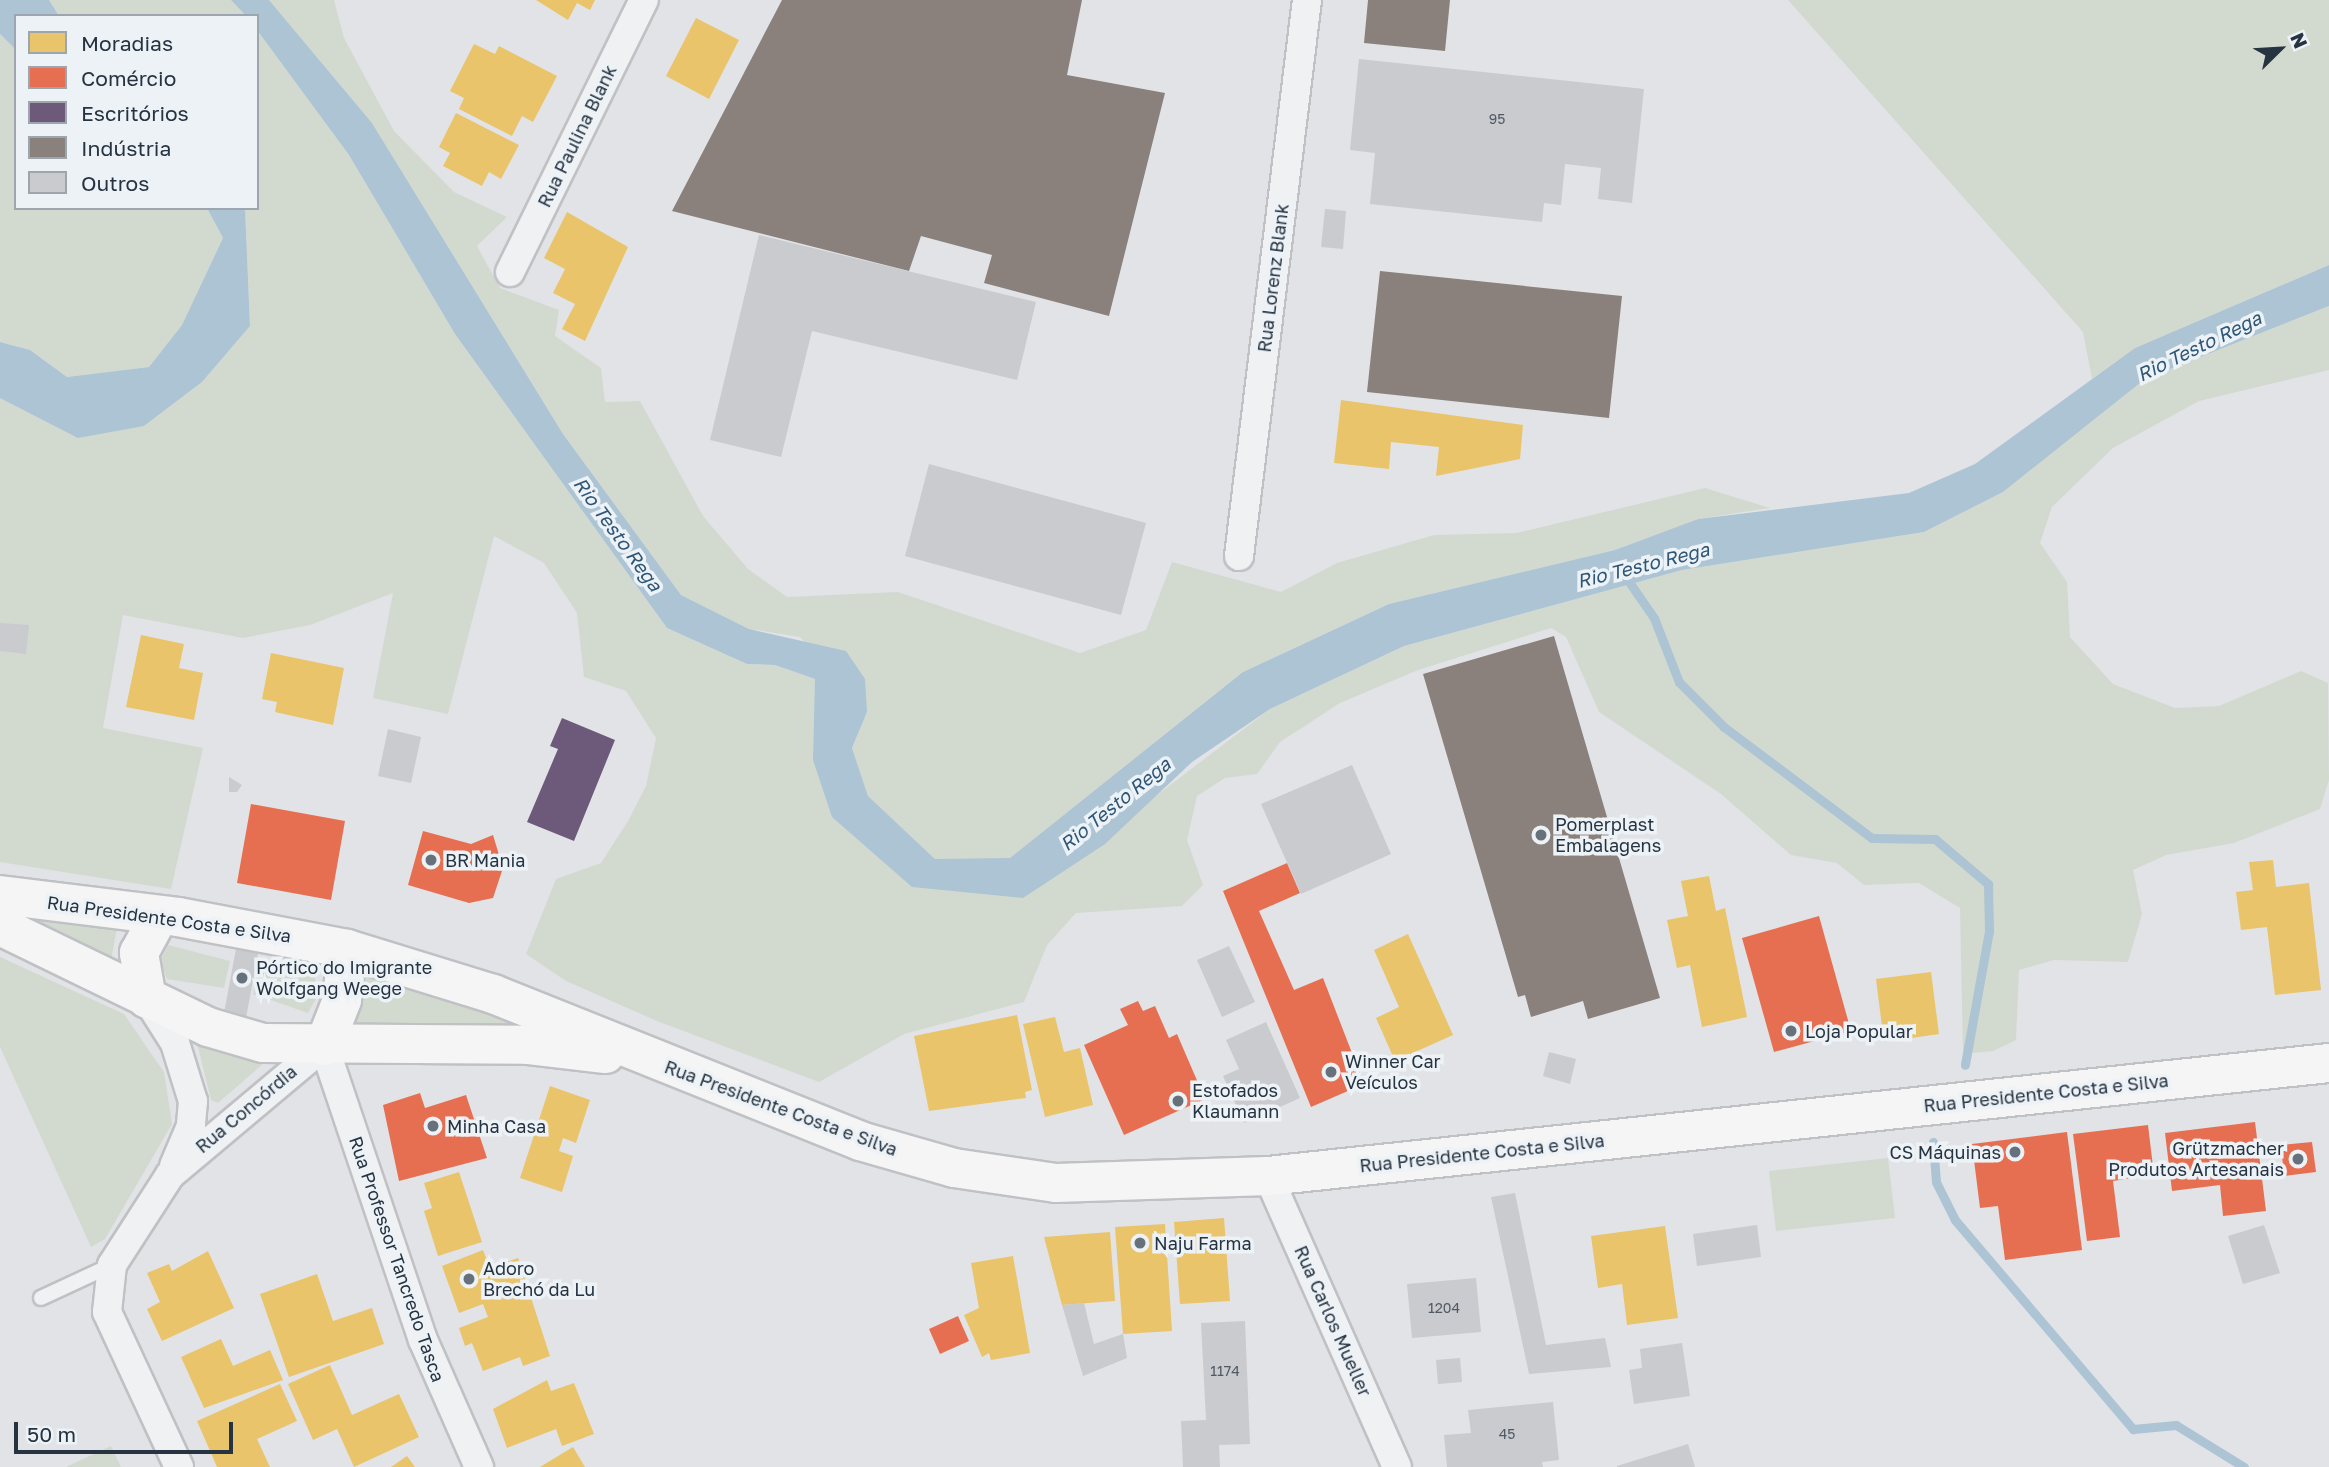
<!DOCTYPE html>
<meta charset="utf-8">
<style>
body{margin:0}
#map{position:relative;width:2329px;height:1467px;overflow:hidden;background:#e1e3e6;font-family:"Golos Text",sans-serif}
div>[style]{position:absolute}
.green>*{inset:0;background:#d2dad0}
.water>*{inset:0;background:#acc4d4}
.homes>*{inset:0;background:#e9c46a}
.shops>*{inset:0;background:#e76f51}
.offices>*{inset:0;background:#6d597a}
.industry>*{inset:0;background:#8a817c}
.stream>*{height:9px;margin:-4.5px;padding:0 4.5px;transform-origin:4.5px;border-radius:4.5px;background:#acc4d4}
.building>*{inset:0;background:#c9cbce}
.roads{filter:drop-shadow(2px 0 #bfc1c4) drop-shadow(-2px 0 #bfc1c4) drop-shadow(0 2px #bfc1c4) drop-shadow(0 -2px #bfc1c4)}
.service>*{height:14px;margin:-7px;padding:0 7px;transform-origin:7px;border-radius:7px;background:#f0f1f3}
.minor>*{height:28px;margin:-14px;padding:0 14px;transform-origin:14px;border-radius:14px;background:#f0f1f3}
.primary>*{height:38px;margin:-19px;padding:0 19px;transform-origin:19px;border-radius:19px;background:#f5f5f6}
.dots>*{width:19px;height:19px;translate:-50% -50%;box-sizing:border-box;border:4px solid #edf2f6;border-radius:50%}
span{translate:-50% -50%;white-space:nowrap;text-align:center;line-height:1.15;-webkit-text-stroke:7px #edf2f6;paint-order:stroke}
.number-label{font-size:14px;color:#505a65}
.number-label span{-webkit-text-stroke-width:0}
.street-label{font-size:18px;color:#263341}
.poi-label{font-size:18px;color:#263341}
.left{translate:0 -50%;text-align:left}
.right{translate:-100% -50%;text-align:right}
.water-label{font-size:19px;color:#2d5677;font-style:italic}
.legend{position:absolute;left:14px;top:14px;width:245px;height:196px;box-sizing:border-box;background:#edf2f6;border:2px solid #9da6ae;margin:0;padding:9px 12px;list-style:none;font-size:21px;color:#263341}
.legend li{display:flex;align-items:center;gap:14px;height:35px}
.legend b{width:35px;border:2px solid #9da6ae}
.north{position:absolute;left:2245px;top:14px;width:70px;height:70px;-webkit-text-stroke:5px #edf2f6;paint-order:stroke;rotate:66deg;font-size:19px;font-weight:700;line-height:28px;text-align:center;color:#263341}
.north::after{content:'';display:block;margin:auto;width:24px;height:32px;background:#263341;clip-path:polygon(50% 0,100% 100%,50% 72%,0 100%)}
.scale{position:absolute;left:14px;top:1422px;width:219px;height:32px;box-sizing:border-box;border:4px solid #263341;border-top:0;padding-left:9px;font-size:21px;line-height:24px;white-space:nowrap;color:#263341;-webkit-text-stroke:5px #edf2f6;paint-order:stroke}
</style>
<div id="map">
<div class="green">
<div style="clip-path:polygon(49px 0,231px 0,246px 16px,59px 16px)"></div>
<div style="clip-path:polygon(269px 0,334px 0,344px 38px,394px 131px,454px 192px,507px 217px,477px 246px,500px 288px,559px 310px,555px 336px,601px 368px,605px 402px,640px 401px,703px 516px,748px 569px,787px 597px,898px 592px,1080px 653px,1146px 630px,1172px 562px,1281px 592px,1337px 563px,1434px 535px,1517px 533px,1705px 488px,1770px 508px,1698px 519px,1615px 550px,1389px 604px,1243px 672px,1010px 859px,935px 859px,868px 796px,852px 748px,867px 712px,800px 637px,749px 629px,681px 595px,563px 434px,372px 123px)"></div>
<div style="clip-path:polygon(1788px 0,2329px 0,2329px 265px,2135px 348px,2092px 379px,2083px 332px)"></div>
<div style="clip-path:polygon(257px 30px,349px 155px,455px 334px,667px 628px,747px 664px,775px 665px,815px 679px,832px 817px,1022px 898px,1270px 709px,1404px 646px,1682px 570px,1924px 532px,2003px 492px,2145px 379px,2329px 306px,2329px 370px,2199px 401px,2113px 448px,2052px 507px,2040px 543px,2067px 582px,2070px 637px,2113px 684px,2175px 708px,2219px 706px,2301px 671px,2328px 683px,2329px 780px,2320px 809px,2234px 843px,2166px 855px,2133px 870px,2142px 914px,2128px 962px,2054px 960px,2019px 970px,2016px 1040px,1993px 1051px,1963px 1054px,1960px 908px,1919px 883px,1864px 885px,1837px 863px,1791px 855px,1721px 794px,1599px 712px,1566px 637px,1551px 628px,1418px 670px,1340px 703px,1280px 742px,1257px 774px,1225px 778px,1197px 796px,1187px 840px,1203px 885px,1182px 906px,1076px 913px,1047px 945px,1024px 1002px,904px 1034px,819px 1082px,657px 1021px,566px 981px,526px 954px,556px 879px,601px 863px,628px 821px,646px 786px,656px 738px,626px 691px,584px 677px,577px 613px,544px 563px,494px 536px,448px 714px,373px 698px,393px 593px,310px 625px,243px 638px,123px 615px,103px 728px,203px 748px,171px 889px,0 862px,0 398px,144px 426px,202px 382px,250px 326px,245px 208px,257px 208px)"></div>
<div style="clip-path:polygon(0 34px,16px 50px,16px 208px,207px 208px,223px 238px,182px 325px,149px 367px,67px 377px,30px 350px,0 342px)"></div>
<div style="clip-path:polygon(11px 912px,117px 927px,111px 961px)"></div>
<div style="clip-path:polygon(168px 945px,230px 961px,224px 988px,167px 979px,160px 962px)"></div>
<div style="clip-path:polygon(0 957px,124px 1014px,164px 1072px,172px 1124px,105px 1239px,91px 1247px,0 1047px)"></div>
<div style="clip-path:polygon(259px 966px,294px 973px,314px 969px,317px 997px,308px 1013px,253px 994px)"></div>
<div style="clip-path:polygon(365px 968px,527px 1018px,525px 1033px,356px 1026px)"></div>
<div style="clip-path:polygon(197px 1043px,221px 1052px,263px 1064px,218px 1103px,211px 1100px)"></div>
<div style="clip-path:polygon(1888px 1158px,1895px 1218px,1776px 1231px,1769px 1171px)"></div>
<div style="clip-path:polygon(111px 1446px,121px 1467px,66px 1467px)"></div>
</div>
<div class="water">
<div style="clip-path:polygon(0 0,49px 0,59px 16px,16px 16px,16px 50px,0 34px)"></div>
<div style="clip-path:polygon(231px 0,269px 0,372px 123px,563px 434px,681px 595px,749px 629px,846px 651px,865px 679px,867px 712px,852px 748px,868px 796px,935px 859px,1010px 858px,1243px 672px,1389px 604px,1615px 550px,1698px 519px,1909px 493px,1975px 464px,2135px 348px,2329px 265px,2329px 306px,2145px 379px,2003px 492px,1924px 532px,1682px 570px,1404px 646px,1270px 709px,1192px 762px,1105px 844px,1023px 898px,912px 887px,832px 817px,813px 760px,815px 679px,775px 665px,747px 664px,667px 628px,455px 334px,349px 155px,257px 30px,257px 16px,246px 16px)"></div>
<div style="clip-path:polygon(207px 208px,245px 208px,250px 326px,202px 382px,144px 426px,78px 438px,0 398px,0 342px,30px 350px,67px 377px,149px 367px,182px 325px,223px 238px)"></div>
</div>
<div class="homes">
<div style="clip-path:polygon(536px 0,595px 0,590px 10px,577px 3px,568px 20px)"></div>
<div style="clip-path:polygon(696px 18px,739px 40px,709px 99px,666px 76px)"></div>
<div style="clip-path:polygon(474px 44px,495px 54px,499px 46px,557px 76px,533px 122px,522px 116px,512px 136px,459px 109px,464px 98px,450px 91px)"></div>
<div style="clip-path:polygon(456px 113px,519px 145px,501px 179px,489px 172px,482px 186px,443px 166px,450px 153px,439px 147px)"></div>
<div style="clip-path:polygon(567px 212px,628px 247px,585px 341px,562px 329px,575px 304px,553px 293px,565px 269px,544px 258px)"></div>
<div style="clip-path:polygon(1341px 400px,1523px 425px,1520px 459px,1436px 476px,1439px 447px,1391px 442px,1389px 469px,1334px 463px)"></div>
<div style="clip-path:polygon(141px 635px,184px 644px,179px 668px,203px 673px,194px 720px,126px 707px)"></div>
<div style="clip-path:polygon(271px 653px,344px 668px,333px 725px,275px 712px,277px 702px,262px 699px)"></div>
<div style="clip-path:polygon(2273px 860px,2276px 887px,2309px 883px,2321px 990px,2275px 995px,2267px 927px,2241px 930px,2236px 892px,2253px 890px,2249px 862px)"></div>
<div style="clip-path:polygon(1709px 876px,1716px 911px,1725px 908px,1747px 1017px,1702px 1027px,1690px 965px,1677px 968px,1667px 920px,1688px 916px,1681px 881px)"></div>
<div style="clip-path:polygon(1408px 934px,1453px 1035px,1395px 1061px,1376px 1018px,1399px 1007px,1374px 950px)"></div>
<div style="clip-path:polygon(1931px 972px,1939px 1034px,1884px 1042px,1876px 979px)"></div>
<div style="clip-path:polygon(1017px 1015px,1032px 1090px,1025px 1092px,1026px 1098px,929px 1111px,914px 1036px)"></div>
<div style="clip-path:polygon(1055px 1017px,1064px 1052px,1080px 1048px,1093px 1105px,1045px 1117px,1023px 1024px)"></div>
<div style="clip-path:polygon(550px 1086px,590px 1100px,576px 1143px,563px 1138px,559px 1151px,573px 1156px,562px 1192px,520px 1178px)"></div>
<div style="clip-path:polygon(459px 1172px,482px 1242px,438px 1256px,424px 1211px,432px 1208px,424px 1183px)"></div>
<div style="clip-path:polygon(1224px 1218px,1230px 1301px,1180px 1304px,1174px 1222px)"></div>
<div style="clip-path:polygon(1165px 1224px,1172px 1331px,1123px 1334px,1115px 1227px)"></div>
<div style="clip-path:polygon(1665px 1226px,1678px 1318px,1627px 1325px,1622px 1284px,1598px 1288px,1591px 1236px)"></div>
<div style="clip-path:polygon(1110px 1232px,1115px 1301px,1062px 1305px,1044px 1237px)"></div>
<div style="clip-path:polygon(483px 1250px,490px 1268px,518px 1258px,550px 1356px,523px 1366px,520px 1357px,483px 1371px,472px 1343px,465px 1346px,459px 1328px,488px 1317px,483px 1304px,459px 1313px,442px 1266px)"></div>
<div style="clip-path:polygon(208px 1251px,234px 1308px,162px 1341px,147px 1309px,160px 1302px,147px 1273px,169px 1264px,172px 1271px)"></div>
<div style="clip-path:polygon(1013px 1256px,1030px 1353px,991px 1360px,989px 1353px,982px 1357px,964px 1315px,979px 1308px,971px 1263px)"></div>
<div style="clip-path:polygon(317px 1274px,333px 1321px,372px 1308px,384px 1344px,289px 1377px,260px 1294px)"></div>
<div style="clip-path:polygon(221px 1339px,233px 1366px,270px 1350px,283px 1380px,204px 1408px,181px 1357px)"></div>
<div style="clip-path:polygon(330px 1365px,352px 1415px,399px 1394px,419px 1437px,354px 1467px,337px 1429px,313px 1440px,288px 1384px)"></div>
<div style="clip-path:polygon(547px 1380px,551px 1391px,574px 1383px,594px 1434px,562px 1446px,556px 1429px,507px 1448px,493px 1409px)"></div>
<div style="clip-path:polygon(280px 1384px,297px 1421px,257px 1439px,270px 1467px,217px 1467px,197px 1421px)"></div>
<div style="clip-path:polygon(573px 1447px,585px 1467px,540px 1467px)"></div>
<div style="clip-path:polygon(407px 1456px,415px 1467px,391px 1467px)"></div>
</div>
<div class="shops">
<div style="clip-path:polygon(251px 804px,345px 821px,331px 900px,237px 883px)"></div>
<div style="clip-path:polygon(423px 831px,471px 844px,493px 835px,503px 868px,493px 898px,469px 903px,408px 885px)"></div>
<div style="clip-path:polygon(1287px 863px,1300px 893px,1259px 911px,1294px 990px,1323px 978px,1364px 1084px,1311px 1107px,1223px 891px)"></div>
<div style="clip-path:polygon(1819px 916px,1851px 1031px,1774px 1052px,1742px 938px)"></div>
<div style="clip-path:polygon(1138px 1001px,1143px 1011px,1155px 1006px,1169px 1038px,1177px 1034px,1205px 1099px,1124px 1135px,1084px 1045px,1128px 1025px,1120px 1009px)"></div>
<div style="clip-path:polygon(420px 1093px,425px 1108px,466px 1095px,487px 1158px,399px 1181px,383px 1105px)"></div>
<div style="clip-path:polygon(2255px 1122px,2266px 1211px,2223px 1216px,2220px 1185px,2172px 1191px,2165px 1133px)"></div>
<div style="clip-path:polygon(2148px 1125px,2154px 1175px,2113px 1181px,2120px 1237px,2087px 1241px,2073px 1134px)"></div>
<div style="clip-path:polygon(2067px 1132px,2082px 1250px,2005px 1260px,1998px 1206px,1980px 1208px,1972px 1144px)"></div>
<div style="clip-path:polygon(2312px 1142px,2316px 1172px,2284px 1176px,2281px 1145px)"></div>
<div style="clip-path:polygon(958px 1316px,969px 1341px,940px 1354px,929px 1329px)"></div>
</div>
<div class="offices">
<div style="clip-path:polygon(562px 718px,615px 740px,574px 841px,527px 822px,558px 749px,550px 746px)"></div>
</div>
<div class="industry">
<div style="clip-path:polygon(782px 0,1082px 0,1067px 75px,1165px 93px,1109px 316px,984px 283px,992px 255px,921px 236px,909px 271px,672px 211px)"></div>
<div style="clip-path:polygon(1368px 0,1450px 0,1445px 51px,1364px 43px)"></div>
<div style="clip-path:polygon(1380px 271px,1622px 296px,1609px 418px,1367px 392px)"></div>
<div style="clip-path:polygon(1554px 636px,1660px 998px,1588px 1019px,1583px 1001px,1531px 1017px,1525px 995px,1518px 997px,1423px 674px)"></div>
</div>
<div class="stream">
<div style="left:1625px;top:576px;width:51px;rotate:55.4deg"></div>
<div style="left:1654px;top:618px;width:69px;rotate:68.7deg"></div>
<div style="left:1679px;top:682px;width:64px;rotate:45deg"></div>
<div style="left:1724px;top:727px;width:185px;rotate:36.9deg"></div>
<div style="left:1872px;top:838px;width:63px;rotate:0.9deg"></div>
<div style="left:1935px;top:839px;width:70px;rotate:40.3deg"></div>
<div style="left:1988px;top:884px;width:47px;rotate:88.8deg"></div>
<div style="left:1989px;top:931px;width:136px;rotate:100.2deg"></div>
<div style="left:1933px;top:1142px;width:40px;rotate:85.7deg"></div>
<div style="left:1936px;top:1182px;width:42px;rotate:63.4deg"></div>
<div style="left:1955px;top:1220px;width:275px;rotate:49.6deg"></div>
<div style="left:2133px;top:1429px;width:43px;rotate:-5.3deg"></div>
<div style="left:2176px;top:1425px;width:80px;rotate:31.7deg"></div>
</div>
<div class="building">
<div style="clip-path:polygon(1359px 59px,1644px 89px,1632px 203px,1598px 199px,1601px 168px,1565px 164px,1561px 205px,1544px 203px,1542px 222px,1370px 204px,1375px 153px,1350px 150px)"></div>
<div style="clip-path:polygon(1325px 209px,1346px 211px,1343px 249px,1321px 247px)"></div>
<div style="clip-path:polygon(759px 235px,1036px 302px,1017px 380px,812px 331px,781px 457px,710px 440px)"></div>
<div style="clip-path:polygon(929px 464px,1146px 523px,1121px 615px,905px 556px)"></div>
<div style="clip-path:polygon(0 623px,29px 625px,26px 654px,0 651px)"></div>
<div style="clip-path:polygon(388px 729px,421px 737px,411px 783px,378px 776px)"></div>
<div style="clip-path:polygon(1352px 765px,1391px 854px,1301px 894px,1261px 804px)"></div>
<div style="clip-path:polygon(229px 777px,242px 785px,237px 792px,229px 792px)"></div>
<div style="clip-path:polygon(238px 938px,260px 943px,246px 1018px,224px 1013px)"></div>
<div style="clip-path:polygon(1229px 946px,1255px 1002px,1222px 1017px,1197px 960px)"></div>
<div style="clip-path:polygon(1266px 1022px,1300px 1098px,1244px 1123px,1223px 1076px,1239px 1069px,1226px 1040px)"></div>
<div style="clip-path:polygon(1549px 1052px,1576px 1059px,1570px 1084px,1543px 1076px)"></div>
<div style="clip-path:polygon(1515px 1193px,1546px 1345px,1605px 1338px,1611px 1367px,1529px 1374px,1491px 1197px)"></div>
<div style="clip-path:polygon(1757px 1225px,1761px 1257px,1697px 1266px,1693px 1234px)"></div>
<div style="clip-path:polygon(2264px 1225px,2280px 1273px,2243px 1284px,2228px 1236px)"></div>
<div style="clip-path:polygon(1476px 1278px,1481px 1332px,1412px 1338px,1407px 1284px)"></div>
<div style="clip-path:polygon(1084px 1303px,1094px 1344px,1123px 1334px,1127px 1358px,1083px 1376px,1062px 1305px)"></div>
<div style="clip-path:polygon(1245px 1321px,1250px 1444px,1219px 1445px,1220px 1467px,1183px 1467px,1181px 1421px,1206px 1420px,1201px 1323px)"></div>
<div style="clip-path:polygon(1682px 1343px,1690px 1396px,1634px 1404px,1629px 1370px,1642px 1368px,1640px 1349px)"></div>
<div style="clip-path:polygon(1460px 1358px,1462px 1382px,1438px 1384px,1436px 1360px)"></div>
<div style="clip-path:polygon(1553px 1402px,1559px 1460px,1542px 1462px,1543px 1467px,1447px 1467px,1444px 1435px,1471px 1433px,1468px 1410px)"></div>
<div style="clip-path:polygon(1688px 1444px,1695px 1467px,1617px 1467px,1617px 1466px)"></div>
</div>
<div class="roads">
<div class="service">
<div style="left:41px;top:1298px;width:78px;rotate:-24.9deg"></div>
</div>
<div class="minor">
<div style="left:510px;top:272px;width:303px;rotate:-63.8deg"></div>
<div style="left:1239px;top:556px;width:560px;rotate:-83.03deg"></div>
<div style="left:147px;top:999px;width:52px;rotate:57.5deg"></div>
<div style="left:175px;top:1043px;width:61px;rotate:72.8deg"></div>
<div style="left:193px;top:1101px;width:25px;rotate:95deg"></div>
<div style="left:191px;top:1126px;width:43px;rotate:113deg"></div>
<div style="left:1268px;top:1176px;width:318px;rotate:66.1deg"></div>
<div style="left:179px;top:1467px;width:171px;rotate:-114.9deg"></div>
<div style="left:107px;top:1312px;width:47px;rotate:-83.9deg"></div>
<div style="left:112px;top:1265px;width:107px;rotate:-57.2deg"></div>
<div style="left:170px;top:1175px;width:201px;rotate:-40deg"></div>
<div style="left:324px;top:1046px;width:310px;rotate:71.4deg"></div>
<div style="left:423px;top:1340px;width:139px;rotate:66.2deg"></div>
</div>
<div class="primary">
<div style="left:0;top:895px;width:179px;rotate:7deg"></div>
<div style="left:178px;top:917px;width:172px;rotate:10.7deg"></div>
<div style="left:347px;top:949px;width:153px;rotate:17.1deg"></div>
<div style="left:493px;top:994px;width:395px;rotate:21.8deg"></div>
<div style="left:860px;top:1141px;width:98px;rotate:16deg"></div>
<div style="left:954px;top:1168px;width:103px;rotate:8.4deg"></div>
<div style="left:1056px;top:1183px;width:212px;rotate:-1.9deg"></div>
<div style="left:1268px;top:1176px;width:1067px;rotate:-6.08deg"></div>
<div style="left:0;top:926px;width:231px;rotate:25.9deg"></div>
<div style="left:208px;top:1027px;width:57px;rotate:16.2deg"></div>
<div style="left:263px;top:1043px;width:264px;rotate:0.4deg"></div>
<div style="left:527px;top:1045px;width:79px;rotate:6.6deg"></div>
<div style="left:147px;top:999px;width:47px;rotate:-99.9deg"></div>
<div style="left:139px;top:953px;width:42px;rotate:-61.6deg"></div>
<div style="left:324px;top:1046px;width:49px;rotate:-68.6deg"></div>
<div style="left:342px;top:1000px;width:51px;rotate:-84.4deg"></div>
</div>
</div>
<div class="dots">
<div style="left:1541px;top:835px;background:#67717b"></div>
<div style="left:431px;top:860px;background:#67717b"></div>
<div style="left:242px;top:978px;background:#67717b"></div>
<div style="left:1791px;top:1031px;background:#67717b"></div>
<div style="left:1331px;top:1072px;background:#67717b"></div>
<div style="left:1178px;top:1101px;background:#67717b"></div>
<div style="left:433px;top:1126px;background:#67717b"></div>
<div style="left:2015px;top:1152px;background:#67717b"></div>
<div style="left:2298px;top:1159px;background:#67717b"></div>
<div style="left:1140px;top:1243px;background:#67717b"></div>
<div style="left:469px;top:1279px;background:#67717b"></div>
</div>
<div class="number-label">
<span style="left:1497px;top:119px">95</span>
<span style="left:1444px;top:1308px">1204</span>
<span style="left:1225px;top:1371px">1174</span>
<span style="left:1507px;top:1434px">45</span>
</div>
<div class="street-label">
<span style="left:577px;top:136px;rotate:-64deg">Rua Paulina Blank</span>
<span style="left:1273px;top:278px;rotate:-83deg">Rua Lorenz Blank</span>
<span style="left:169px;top:919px;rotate:8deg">Rua Presidente Costa e Silva</span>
<span style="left:2046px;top:1093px;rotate:-6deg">Rua Presidente Costa e Silva</span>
<span style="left:781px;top:1108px;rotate:20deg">Rua Presidente Costa e Silva</span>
<span style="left:246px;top:1109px;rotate:-40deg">Rua Concórdia</span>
<span style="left:1482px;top:1153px;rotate:-6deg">Rua Presidente Costa e Silva</span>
<span style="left:397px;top:1259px;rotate:71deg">Rua Professor Tancredo Tasca</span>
<span style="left:1333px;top:1321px;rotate:66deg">Rua Carlos Mueller</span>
</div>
<div class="poi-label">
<span class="left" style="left:1555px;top:835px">Pomerplast<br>Embalagens</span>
<span class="left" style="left:445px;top:860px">BR Mania</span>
<span class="left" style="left:256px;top:978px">Pórtico do Imigrante<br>Wolfgang Weege</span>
<span class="left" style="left:1805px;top:1031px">Loja Popular</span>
<span class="left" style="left:1345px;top:1072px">Winner Car<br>Veículos</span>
<span class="left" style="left:1192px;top:1101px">Estofados<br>Klaumann</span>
<span class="left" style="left:447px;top:1126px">Minha Casa</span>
<span class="right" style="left:2284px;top:1159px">Grützmacher<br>Produtos Artesanais</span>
<span class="right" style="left:2001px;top:1152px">CS Máquinas</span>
<span class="left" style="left:1154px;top:1243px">Naju Farma</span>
<span class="left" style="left:483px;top:1279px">Adoro<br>Brechó da Lu</span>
</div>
<div class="water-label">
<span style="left:2199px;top:346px;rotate:-26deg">Rio Testo Rega</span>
<span style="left:618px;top:534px;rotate:54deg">Rio Testo Rega</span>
<span style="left:1643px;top:565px;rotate:-14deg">Rio Testo Rega</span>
<span style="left:1115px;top:804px;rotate:-39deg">Rio Testo Rega</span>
</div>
<ul class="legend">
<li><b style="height:19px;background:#e9c46a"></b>Moradias</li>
<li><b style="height:19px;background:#e76f51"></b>Comércio</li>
<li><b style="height:19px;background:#6d597a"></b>Escritórios</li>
<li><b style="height:19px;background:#8a817c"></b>Indústria</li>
<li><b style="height:19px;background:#c9cbce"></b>Outros</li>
</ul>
<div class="north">N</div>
<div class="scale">50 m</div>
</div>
